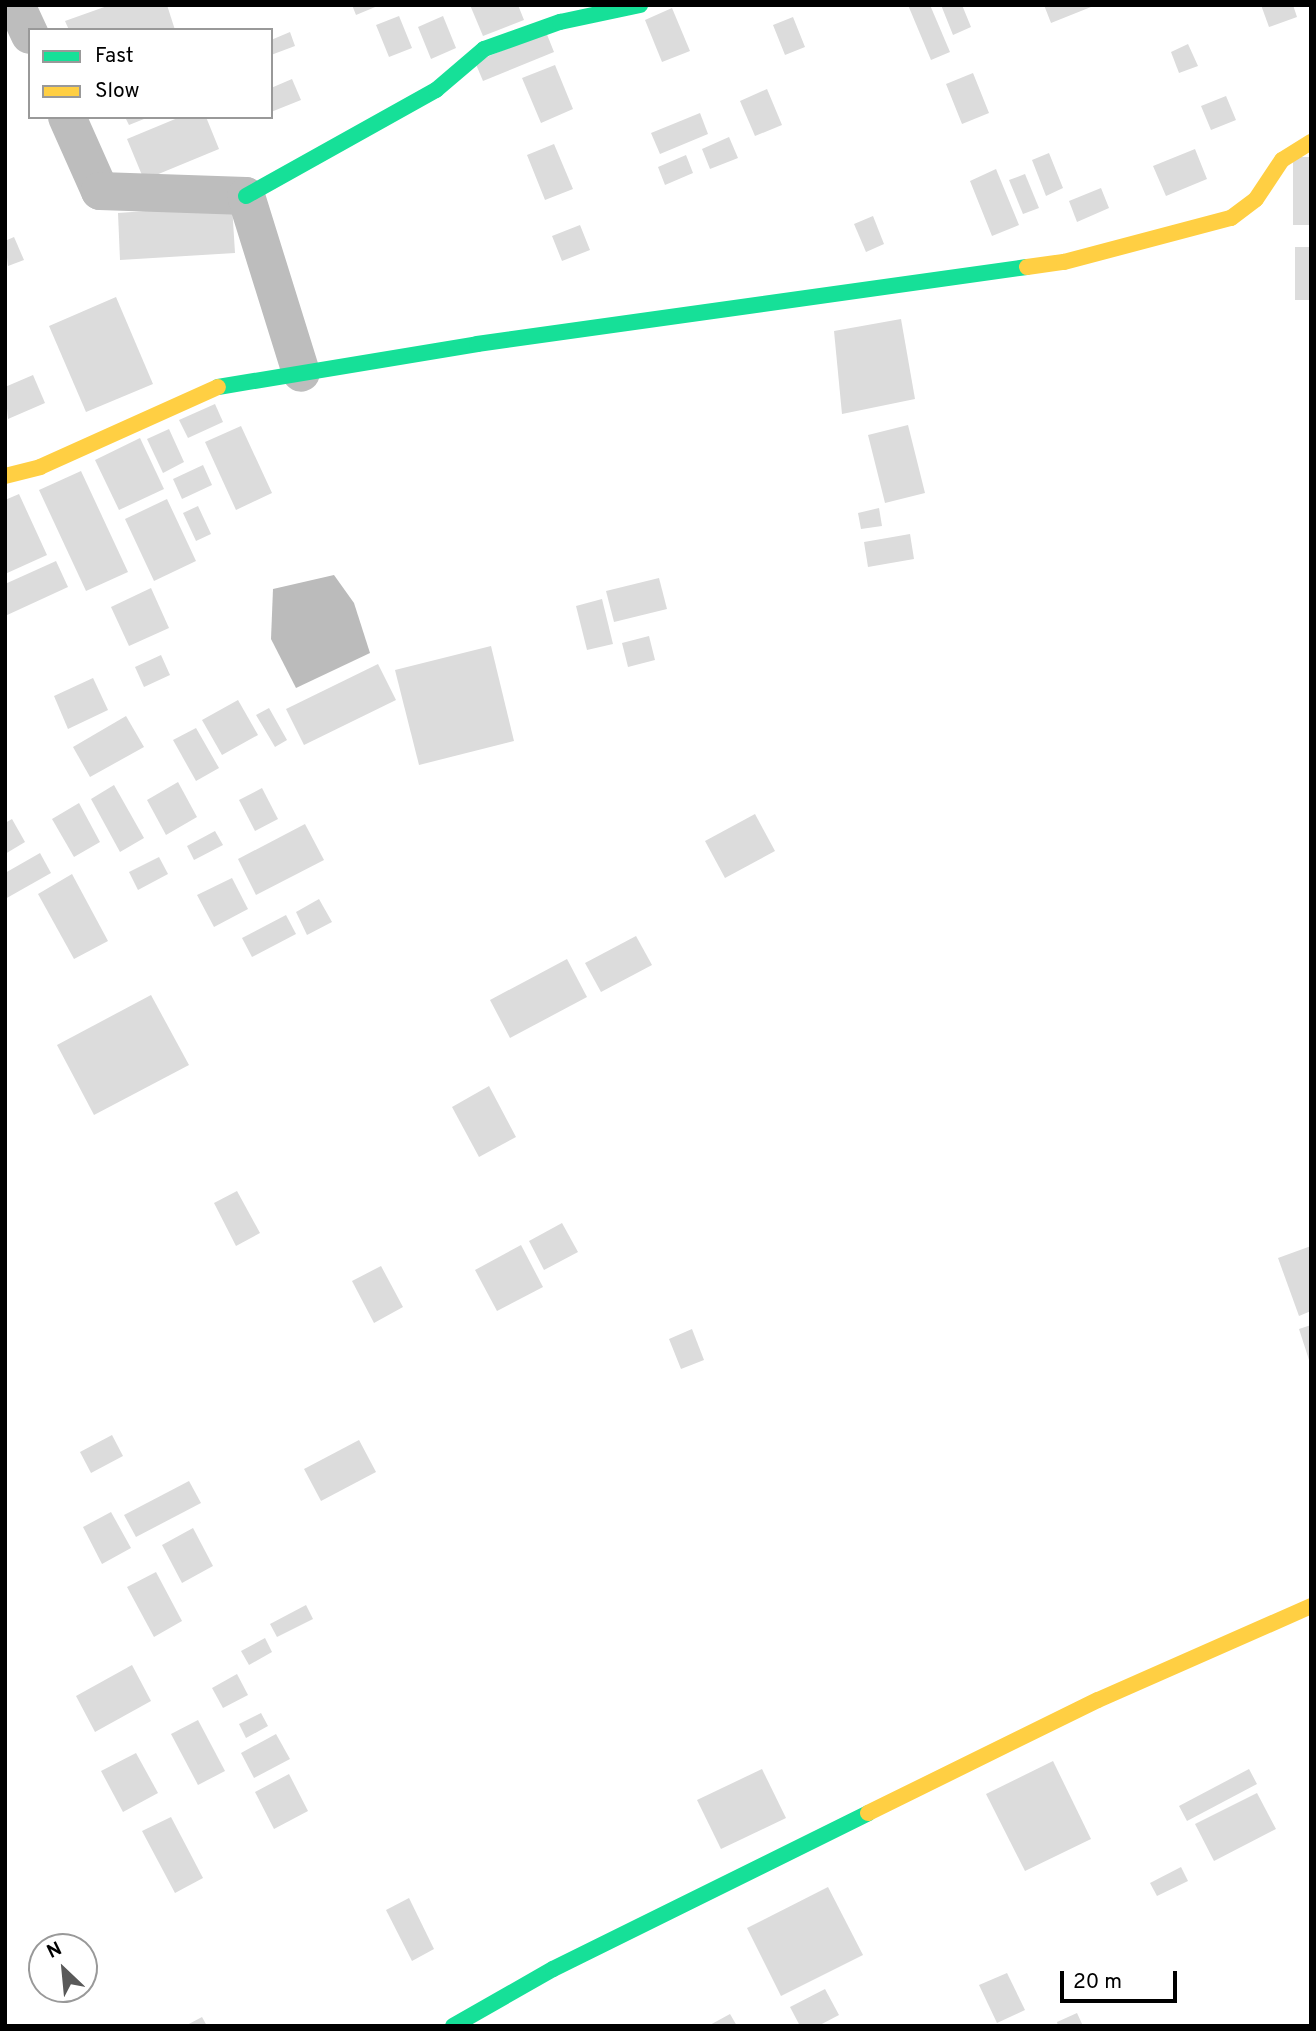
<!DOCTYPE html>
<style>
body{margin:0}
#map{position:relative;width:1316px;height:2031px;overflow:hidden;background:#fff;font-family:Overpass,sans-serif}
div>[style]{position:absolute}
.water>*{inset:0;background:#bbb}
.building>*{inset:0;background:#dcdcdc}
.street>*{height:38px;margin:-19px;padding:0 19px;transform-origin:19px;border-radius:19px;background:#bdbdbd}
.fast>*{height:16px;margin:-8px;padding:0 8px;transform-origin:8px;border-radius:8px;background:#16e098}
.slow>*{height:16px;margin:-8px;padding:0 8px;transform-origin:8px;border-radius:8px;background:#ffcf43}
span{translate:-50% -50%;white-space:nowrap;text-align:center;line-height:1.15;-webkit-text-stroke:7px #fff;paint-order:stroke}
.frame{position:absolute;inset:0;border:7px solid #000;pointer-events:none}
.legend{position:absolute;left:28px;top:28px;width:245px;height:91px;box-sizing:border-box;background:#fff;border:2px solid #999;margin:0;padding:9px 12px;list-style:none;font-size:21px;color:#000}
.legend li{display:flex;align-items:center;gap:14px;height:35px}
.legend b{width:35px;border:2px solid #999}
.north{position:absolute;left:28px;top:1933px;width:70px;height:70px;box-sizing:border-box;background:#fff;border:2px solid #999;border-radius:50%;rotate:334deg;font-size:19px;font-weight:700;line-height:28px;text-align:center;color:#000}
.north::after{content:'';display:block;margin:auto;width:24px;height:32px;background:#595959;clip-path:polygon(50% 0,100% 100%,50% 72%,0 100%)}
.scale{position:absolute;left:1060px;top:1971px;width:117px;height:32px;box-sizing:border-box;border:4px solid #000;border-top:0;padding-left:9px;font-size:21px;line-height:24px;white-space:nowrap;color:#000;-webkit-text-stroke:5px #fff;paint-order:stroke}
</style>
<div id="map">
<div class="water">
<div style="clip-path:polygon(334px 575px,354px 603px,370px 653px,296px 688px,271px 639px,273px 589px)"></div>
</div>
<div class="building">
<div style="clip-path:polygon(110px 5px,167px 5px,175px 30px,69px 30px,65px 21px)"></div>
<div style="clip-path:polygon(352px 5px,380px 5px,356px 15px)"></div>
<div style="clip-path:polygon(470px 5px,518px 5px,524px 20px,483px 36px)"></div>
<div style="clip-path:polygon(908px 5px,930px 5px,950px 52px,931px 60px)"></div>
<div style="clip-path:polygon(941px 5px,962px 5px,971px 27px,953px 35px)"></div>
<div style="clip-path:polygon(1044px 5px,1096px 5px,1051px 23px)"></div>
<div style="clip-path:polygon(1261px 5px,1293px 5px,1297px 17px,1269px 27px)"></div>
<div style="clip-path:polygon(672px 8px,690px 51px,662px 62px,645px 20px)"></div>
<div style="clip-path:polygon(399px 16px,412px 48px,389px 57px,376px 25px)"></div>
<div style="clip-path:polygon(443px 16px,456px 48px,431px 59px,418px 27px)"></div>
<div style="clip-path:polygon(793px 17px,805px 47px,785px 55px,773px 25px)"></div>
<div style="clip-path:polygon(290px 32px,295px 46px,271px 55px,271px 40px)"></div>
<div style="clip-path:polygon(546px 32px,554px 52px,483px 81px,475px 62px)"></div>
<div style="clip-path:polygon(1188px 44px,1198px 66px,1179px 73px,1171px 52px)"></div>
<div style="clip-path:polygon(555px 65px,573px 109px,541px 123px,522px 78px)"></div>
<div style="clip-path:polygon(973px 73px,989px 113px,962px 124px,946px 84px)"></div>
<div style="clip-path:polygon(292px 79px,301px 100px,271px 112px,271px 88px)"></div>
<div style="clip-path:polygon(767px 89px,782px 125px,755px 136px,740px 101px)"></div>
<div style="clip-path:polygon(1226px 96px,1236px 120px,1211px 130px,1201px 106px)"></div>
<div style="clip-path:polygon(700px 113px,708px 134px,660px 154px,651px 133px)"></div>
<div style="clip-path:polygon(125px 117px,149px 117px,129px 125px)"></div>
<div style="clip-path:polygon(180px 117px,206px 117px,219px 149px,144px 180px,127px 139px)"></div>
<div style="clip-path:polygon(729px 137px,738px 158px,710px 169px,702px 149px)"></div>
<div style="clip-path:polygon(554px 144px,573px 189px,545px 200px,527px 155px)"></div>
<div style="clip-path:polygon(1195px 149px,1207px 179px,1166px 196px,1153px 166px)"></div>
<div style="clip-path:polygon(1049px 153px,1063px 188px,1046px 196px,1032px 160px)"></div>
<div style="clip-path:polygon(686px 155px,693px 173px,665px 185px,658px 167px)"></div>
<div style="clip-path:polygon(1293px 157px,1311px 157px,1311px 225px,1293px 225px)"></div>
<div style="clip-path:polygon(996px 169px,1019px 225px,992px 236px,970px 181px)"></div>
<div style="clip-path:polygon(1025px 174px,1039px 208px,1023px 214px,1009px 180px)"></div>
<div style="clip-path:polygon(1101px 188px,1109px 208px,1077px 222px,1069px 201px)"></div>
<div style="clip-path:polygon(232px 205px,235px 253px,120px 260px,118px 213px)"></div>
<div style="clip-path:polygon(873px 216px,884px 244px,866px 252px,854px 224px)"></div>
<div style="clip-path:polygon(580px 225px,590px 250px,562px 261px,552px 236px)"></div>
<div style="clip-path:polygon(14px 237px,24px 260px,8px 266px,5px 241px)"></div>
<div style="clip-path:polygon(1295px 247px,1311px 247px,1311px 300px,1295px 300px)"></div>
<div style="clip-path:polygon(116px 297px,153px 384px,86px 412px,49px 326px)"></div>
<div style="clip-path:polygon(901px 319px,915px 399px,842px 414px,834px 331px)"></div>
<div style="clip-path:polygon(33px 375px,45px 403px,8px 419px,5px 387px)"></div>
<div style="clip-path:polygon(215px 404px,223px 422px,188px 438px,179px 420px)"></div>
<div style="clip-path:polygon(908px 425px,925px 493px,885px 503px,868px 435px)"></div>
<div style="clip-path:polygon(241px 426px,272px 493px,236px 510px,205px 442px)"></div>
<div style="clip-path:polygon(169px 429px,184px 462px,163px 473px,147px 439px)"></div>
<div style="clip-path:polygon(140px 438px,164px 489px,119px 510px,95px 460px)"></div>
<div style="clip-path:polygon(203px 465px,212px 485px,182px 499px,173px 479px)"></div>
<div style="clip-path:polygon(81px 471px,128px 572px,86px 591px,39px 490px)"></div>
<div style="clip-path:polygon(19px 494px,47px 555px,5px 574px,5px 500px)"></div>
<div style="clip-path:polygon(167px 499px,196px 561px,154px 581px,125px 519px)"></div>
<div style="clip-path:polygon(198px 506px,211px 534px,196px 541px,183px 513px)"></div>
<div style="clip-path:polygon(879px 508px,882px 526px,861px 529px,858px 513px)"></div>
<div style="clip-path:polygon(910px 534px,914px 559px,868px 567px,864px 542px)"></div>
<div style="clip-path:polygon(56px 561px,68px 587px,5px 616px,5px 584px)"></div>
<div style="clip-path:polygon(659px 578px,667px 609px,614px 622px,606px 591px)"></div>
<div style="clip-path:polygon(151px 588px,169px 628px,129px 646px,111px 607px)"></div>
<div style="clip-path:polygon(602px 599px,613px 644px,587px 650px,576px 606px)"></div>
<div style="clip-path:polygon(649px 636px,655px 660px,628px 667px,622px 643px)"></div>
<div style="clip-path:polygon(491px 646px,514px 741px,419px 765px,395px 670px)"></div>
<div style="clip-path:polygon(161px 655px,170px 675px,144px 687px,135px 667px)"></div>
<div style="clip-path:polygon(378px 664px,396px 700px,304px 745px,286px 709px)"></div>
<div style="clip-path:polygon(93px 678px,108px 710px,68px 729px,54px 696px)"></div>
<div style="clip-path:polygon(238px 700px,258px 735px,222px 755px,202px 720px)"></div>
<div style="clip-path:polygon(269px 708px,287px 740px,275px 747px,256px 715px)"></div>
<div style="clip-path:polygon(126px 716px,144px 747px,90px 777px,73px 747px)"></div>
<div style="clip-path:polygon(196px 728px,219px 768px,196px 781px,173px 740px)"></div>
<div style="clip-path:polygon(178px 782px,197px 817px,166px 835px,147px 800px)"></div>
<div style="clip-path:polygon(114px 785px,144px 838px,120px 852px,91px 799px)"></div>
<div style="clip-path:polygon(262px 788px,278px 819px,255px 831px,239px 800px)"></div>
<div style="clip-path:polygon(79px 803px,100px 842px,74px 857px,52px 819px)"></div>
<div style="clip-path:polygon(755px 814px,775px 851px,725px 878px,705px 841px)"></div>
<div style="clip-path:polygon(12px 819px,25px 842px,5px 854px,5px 823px)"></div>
<div style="clip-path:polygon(305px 824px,324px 860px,256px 895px,238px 859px)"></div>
<div style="clip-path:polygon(215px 831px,223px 845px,194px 860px,187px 846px)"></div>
<div style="clip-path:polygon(40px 853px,51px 873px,5px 899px,5px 873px)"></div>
<div style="clip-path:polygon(159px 857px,168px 874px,138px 890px,129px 872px)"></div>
<div style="clip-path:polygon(72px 874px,108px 941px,74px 959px,38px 894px)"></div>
<div style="clip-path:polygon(232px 878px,248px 909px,214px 927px,197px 895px)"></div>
<div style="clip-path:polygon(319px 899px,332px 922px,307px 935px,296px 912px)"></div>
<div style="clip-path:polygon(286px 915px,296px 934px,252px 957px,242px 938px)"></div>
<div style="clip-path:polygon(636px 936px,652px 965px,601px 992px,585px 963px)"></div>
<div style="clip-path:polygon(567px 959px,587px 997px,510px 1038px,490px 1000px)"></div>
<div style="clip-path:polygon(151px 995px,189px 1065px,94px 1115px,57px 1045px)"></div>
<div style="clip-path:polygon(489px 1086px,516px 1137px,479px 1157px,452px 1107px)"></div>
<div style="clip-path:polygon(237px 1191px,260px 1233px,236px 1246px,214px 1203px)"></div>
<div style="clip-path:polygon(562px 1223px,578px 1252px,544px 1270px,529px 1241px)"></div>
<div style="clip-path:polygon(521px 1245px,543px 1287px,497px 1311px,475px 1270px)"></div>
<div style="clip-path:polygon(1311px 1246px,1311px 1311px,1299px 1316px,1278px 1258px)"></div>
<div style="clip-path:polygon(381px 1266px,403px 1307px,374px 1323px,352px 1281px)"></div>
<div style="clip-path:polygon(1311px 1325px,1311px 1363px,1310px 1363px,1299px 1329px)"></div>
<div style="clip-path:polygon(692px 1329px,704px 1360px,681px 1369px,669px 1339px)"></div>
<div style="clip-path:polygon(112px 1435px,123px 1456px,91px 1473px,80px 1452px)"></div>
<div style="clip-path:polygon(359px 1440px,376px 1472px,321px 1501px,304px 1469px)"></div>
<div style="clip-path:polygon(189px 1481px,201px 1503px,136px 1537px,124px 1515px)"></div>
<div style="clip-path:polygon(111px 1512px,131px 1548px,102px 1564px,83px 1527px)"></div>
<div style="clip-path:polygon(193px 1528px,213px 1566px,182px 1583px,162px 1545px)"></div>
<div style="clip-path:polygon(156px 1572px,182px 1621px,154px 1637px,127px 1587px)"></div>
<div style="clip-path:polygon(306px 1605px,313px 1619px,277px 1637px,270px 1624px)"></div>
<div style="clip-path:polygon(265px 1638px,272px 1652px,249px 1665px,241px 1651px)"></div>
<div style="clip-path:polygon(132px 1665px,151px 1701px,95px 1732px,76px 1696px)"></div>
<div style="clip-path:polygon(237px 1674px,248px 1695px,223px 1708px,212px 1688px)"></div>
<div style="clip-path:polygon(261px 1713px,268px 1726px,246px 1738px,239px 1724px)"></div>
<div style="clip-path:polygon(198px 1720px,225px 1771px,198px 1785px,171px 1734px)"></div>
<div style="clip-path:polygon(276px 1734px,290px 1759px,254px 1778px,241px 1753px)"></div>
<div style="clip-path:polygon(136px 1753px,158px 1793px,123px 1812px,101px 1771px)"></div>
<div style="clip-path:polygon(1053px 1761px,1091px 1839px,1025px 1871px,986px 1794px)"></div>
<div style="clip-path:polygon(762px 1769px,786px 1818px,721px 1849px,697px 1800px)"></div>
<div style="clip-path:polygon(1249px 1769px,1257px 1784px,1187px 1821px,1179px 1806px)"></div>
<div style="clip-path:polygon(289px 1774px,308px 1811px,274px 1829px,255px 1792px)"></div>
<div style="clip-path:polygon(1257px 1793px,1276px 1829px,1214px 1861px,1195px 1824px)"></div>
<div style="clip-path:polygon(171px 1817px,203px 1878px,175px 1893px,142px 1831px)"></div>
<div style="clip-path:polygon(1181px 1867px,1188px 1881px,1157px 1896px,1150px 1883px)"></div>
<div style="clip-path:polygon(828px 1887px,863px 1955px,781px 1996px,747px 1928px)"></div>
<div style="clip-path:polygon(409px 1898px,434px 1949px,412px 1961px,386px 1910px)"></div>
<div style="clip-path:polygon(1007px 1973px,1025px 2010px,997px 2023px,979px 1985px)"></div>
<div style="clip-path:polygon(825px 1989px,839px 2015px,818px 2026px,800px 2026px,790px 2007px)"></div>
<div style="clip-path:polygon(1077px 2013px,1083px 2026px,1058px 2026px,1057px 2022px)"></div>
<div style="clip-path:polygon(730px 2014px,737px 2026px,708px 2026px)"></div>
<div style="clip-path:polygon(202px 2017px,207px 2026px,185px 2026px)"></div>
</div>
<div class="street">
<div style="left:16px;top:5px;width:33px;rotate:65deg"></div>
<div style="left:67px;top:117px;width:81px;rotate:66deg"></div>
<div style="left:100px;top:191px;width:146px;rotate:2deg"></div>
<div style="left:246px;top:196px;width:185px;rotate:72.7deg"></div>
</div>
<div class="fast">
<div style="left:246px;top:196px;width:218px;rotate:-29.2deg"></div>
<div style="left:436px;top:90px;width:63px;rotate:-40.5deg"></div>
<div style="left:484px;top:49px;width:81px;rotate:-19.6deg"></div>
<div style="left:560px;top:22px;width:82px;rotate:-12deg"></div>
<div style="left:218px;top:387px;width:263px;rotate:-9.4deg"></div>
<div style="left:477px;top:344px;width:555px;rotate:-7.97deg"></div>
<div style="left:453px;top:2026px;width:115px;rotate:-29.7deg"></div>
<div style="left:553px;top:1969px;width:352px;rotate:-26.3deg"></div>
</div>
<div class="slow">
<div style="left:1027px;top:267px;width:37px;rotate:-8deg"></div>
<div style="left:1064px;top:262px;width:173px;rotate:-14.8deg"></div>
<div style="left:1231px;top:218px;width:31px;rotate:-37deg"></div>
<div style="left:1256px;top:199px;width:47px;rotate:-56.3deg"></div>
<div style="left:1282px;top:160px;width:34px;rotate:-32deg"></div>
<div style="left:5px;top:476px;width:36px;rotate:-14deg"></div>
<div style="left:40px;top:467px;width:195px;rotate:-24.2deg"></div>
<div style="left:868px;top:1813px;width:256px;rotate:-26.2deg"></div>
<div style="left:1098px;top:1700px;width:233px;rotate:-23.8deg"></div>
</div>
<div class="frame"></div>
<ul class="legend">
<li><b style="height:9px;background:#16e098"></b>Fast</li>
<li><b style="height:9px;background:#ffcf43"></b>Slow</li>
</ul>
<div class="north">N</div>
<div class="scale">20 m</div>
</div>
